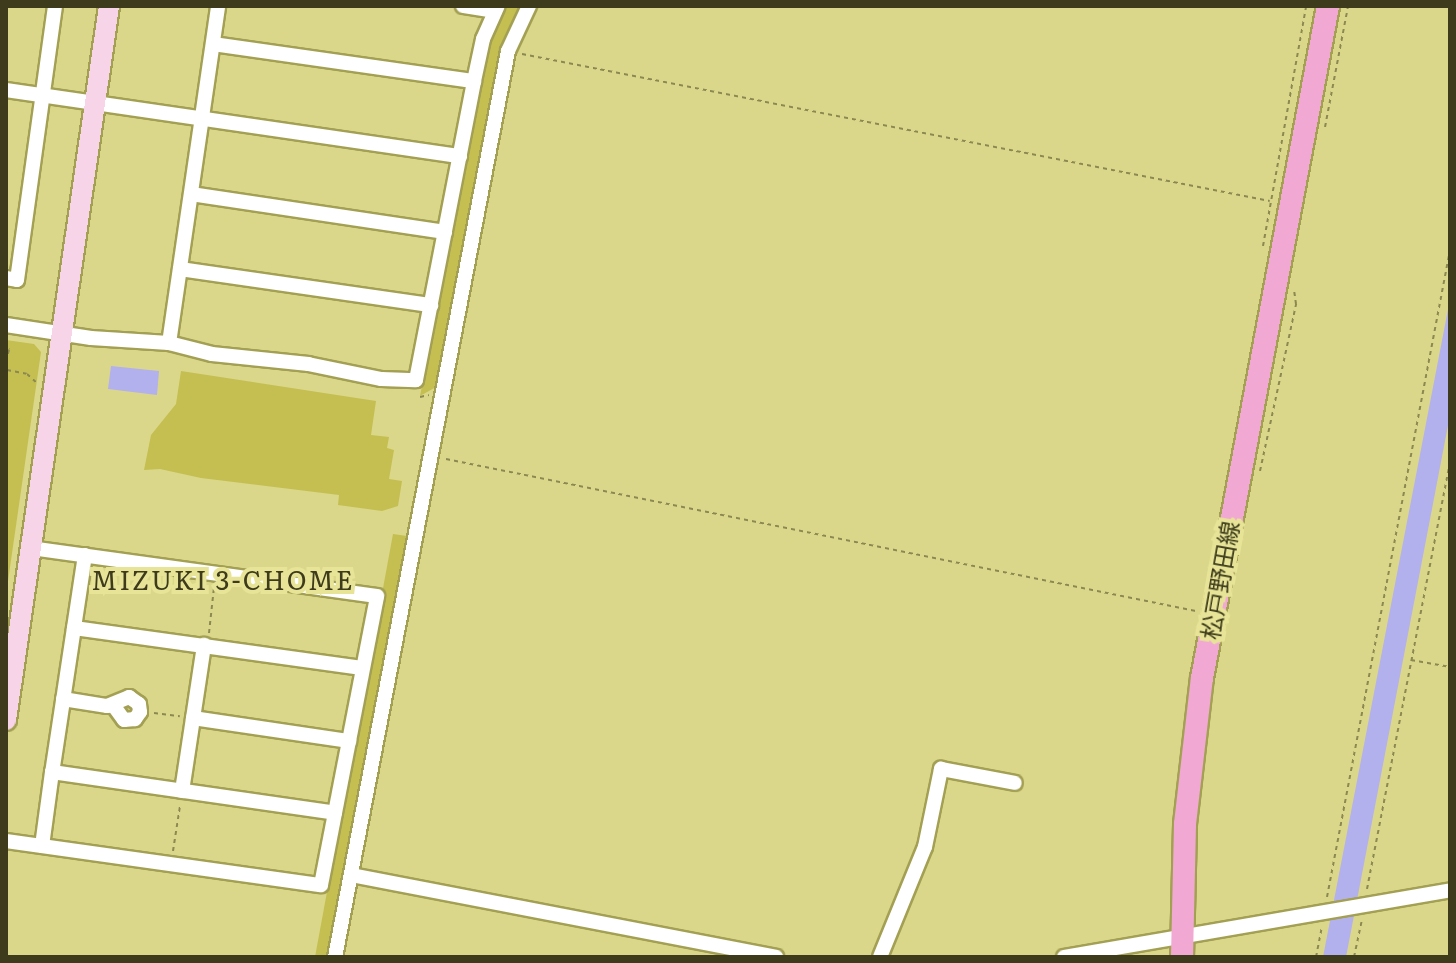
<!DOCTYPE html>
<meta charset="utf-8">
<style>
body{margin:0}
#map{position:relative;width:1456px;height:963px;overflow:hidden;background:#dad78a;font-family:Literata,"Noto Sans JP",serif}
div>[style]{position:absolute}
.green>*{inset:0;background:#c4bf50}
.water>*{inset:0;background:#b3b0ee}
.path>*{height:2px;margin-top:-1px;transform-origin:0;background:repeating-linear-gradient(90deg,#8b8852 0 4px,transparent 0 8px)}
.roads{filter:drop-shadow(2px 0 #a3a054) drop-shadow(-2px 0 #a3a054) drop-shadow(0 2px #a3a054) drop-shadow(0 -2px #a3a054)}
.street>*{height:14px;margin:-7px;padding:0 7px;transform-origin:7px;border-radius:7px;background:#fff}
.secondary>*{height:20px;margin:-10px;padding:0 10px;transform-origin:10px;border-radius:10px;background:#f8d4e9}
.primary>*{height:22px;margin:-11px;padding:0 11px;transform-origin:11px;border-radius:11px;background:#f1a9d3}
span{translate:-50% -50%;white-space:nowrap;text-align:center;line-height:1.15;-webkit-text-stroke:8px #e7e497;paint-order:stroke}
.street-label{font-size:24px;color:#3d3b1b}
.neighbourhood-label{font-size:26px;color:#3d3b1b;letter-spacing:2px}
.frame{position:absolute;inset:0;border:8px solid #3d3b1b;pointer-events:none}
</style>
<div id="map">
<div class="green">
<div style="clip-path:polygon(505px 6px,520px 6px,500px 49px,436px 387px,420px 396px,489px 41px)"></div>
<div style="clip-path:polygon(6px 340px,34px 344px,41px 352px,6px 595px)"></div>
<div style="clip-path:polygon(181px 371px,376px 401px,371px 435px,389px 437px,387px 448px,394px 450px,389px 479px,402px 481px,398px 506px,382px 511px,338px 505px,339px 495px,201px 478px,160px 469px,144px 470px,151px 435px,176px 404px)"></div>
<div style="clip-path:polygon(393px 534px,407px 536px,327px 957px,315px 957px)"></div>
</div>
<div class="water">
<div style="clip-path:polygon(1450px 299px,1450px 415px,1358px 895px,1346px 957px,1323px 957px)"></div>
<div style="clip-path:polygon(111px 366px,159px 371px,157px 395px,108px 389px)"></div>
</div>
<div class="path">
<div style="left:522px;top:54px;width:762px;rotate:11.12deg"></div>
<div style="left:1325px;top:127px;width:123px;rotate:-79.2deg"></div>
<div style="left:1263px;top:246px;width:244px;rotate:-79.8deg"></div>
<div style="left:6px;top:341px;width:9px;rotate:72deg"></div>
<div style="left:9px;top:350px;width:10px;rotate:107deg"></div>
<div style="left:7px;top:370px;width:20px;rotate:11deg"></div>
<div style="left:27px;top:374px;width:13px;rotate:42deg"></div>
<div style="left:420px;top:397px;width:9px;rotate:-13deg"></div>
<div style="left:446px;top:459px;width:765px;rotate:11.46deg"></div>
<div style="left:1260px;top:471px;width:171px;rotate:-77.8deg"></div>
<div style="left:1296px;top:304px;width:15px;rotate:-98deg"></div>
<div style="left:209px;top:633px;width:46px;rotate:-83.8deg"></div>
<div style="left:1411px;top:660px;width:40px;rotate:10deg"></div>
<div style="left:154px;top:713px;width:26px;rotate:7deg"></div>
<div style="left:173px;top:851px;width:46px;rotate:-81.2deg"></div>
<div style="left:1367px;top:889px;width:435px;rotate:-79deg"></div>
<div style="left:1327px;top:897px;width:659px;rotate:-79.24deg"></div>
<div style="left:1316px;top:957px;width:31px;rotate:-79deg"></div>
<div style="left:1354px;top:957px;width:39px;rotate:-78deg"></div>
</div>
<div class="roads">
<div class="street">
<div style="left:463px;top:6px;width:32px;rotate:9deg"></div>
<div style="left:213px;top:44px;width:264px;rotate:8.1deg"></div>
<div style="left:6px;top:90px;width:459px;rotate:8.3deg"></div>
<div style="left:191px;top:194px;width:257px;rotate:8.5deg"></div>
<div style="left:180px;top:269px;width:254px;rotate:8.2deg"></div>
<div style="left:6px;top:278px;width:11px;rotate:10deg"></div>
<div style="left:17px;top:280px;width:277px;rotate:-82.1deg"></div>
<div style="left:6px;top:325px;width:86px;rotate:8.7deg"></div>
<div style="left:91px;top:338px;width:78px;rotate:3.7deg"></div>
<div style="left:169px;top:343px;width:44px;rotate:14.3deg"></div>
<div style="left:212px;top:354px;width:97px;rotate:5.9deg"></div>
<div style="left:308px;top:364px;width:75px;rotate:11.6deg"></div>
<div style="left:381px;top:379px;width:35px;rotate:2deg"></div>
<div style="left:416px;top:380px;width:305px;rotate:-79deg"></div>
<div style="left:474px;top:81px;width:43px;rotate:-77.9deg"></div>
<div style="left:483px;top:39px;width:36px;rotate:-66deg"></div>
<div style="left:169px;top:343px;width:341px;rotate:-81.7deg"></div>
<div style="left:85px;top:555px;width:219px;rotate:98.6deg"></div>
<div style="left:52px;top:772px;width:286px;rotate:8.2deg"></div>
<div style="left:74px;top:628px;width:291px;rotate:7.9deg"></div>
<div style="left:63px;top:699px;width:45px;rotate:9deg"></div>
<div style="left:107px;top:706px;width:24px;rotate:-22deg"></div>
<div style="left:129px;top:697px;width:12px;rotate:35deg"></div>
<div style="left:139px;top:704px;width:8px;rotate:83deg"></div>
<div style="left:140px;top:712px;width:9px;rotate:126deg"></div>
<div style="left:135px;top:719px;width:11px;rotate:175deg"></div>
<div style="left:124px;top:720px;width:19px;rotate:-126deg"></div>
<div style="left:193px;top:718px;width:158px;rotate:8.4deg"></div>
<div style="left:182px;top:791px;width:148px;rotate:-81.4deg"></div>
<div style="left:6px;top:841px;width:318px;rotate:8deg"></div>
<div style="left:321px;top:885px;width:294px;rotate:-79deg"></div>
<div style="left:377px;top:596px;width:349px;rotate:-172.1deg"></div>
<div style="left:42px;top:846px;width:75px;rotate:-82.3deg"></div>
<div style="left:351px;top:875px;width:433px;rotate:10.9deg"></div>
<div style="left:335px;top:957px;width:922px;rotate:-79.19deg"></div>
<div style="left:508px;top:51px;width:50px;rotate:-65deg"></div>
<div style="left:880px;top:957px;width:119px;rotate:-67.8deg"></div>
<div style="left:925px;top:847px;width:80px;rotate:-78.4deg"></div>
<div style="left:941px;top:769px;width:75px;rotate:10.7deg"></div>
<div style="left:1064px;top:957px;width:392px;rotate:-9.8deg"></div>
</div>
<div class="secondary">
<div style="left:6px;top:720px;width:721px;rotate:-81.79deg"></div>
</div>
<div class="primary">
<div style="left:1182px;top:957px;width:133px;rotate:-88.7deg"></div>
<div style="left:1185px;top:824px;width:147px;rotate:-83.4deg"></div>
<div style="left:1202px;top:678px;width:684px;rotate:-79.38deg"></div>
</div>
</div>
<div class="street-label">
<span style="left:1219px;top:580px;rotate:-80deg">松戸野田線</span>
</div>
<div class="neighbourhood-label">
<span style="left:223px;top:579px">MIZUKI 3-CHOME</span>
</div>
<div class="frame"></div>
</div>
